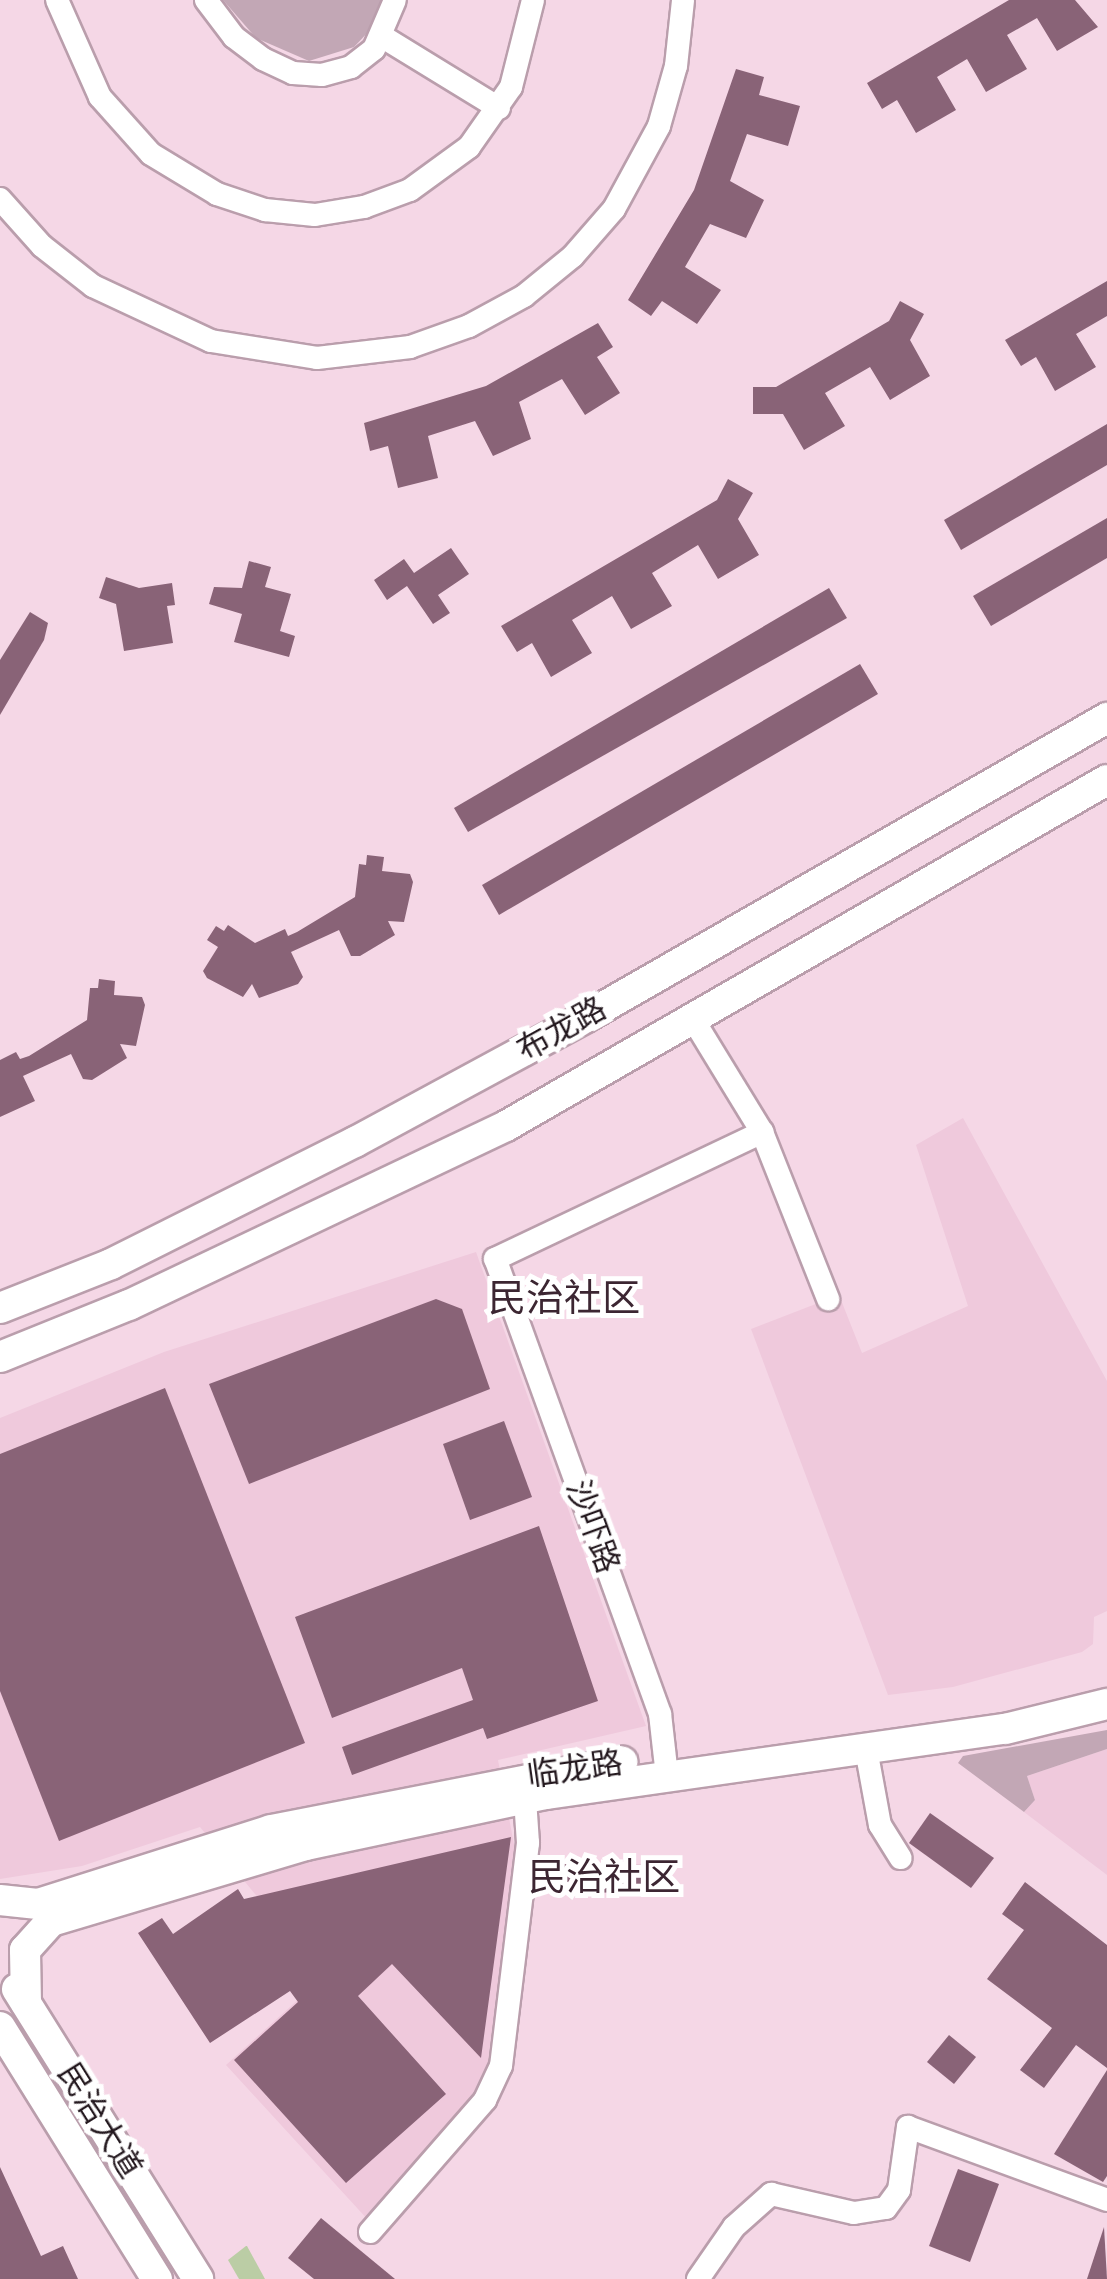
<!DOCTYPE html>
<meta charset="utf-8">
<style>
body{margin:0}
#map{position:relative;width:1107px;height:2279px;overflow:hidden;background:#f5d7e6;font-family:"Varela Round","Noto Sans SC",sans-serif}
div>[style]{position:absolute}
.built>*{inset:0;background:#efc9dc}
.green>*{inset:0;background:#c2a7b5}
.water>*{inset:0;background:#bbcda5}
.building>*{inset:0;background:#896377}
.roads{filter:drop-shadow(2px 0 #ba9eac) drop-shadow(-2px 0 #ba9eac) drop-shadow(0 2px #ba9eac) drop-shadow(0 -2px #ba9eac)}
.minor>*{height:22px;margin:-11px;padding:0 11px;transform-origin:11px;border-radius:11px;background:#fff}
.major>*{height:30px;margin:-15px;padding:0 15px;transform-origin:15px;border-radius:15px;background:#fff}
span{translate:-50% -50%;white-space:nowrap;text-align:center;line-height:1.15;-webkit-text-stroke:10px #fff;paint-order:stroke}
.street-label{font-size:32px;color:#24191f}
.quarter-label{font-size:38px;color:#3c2632}
</style>
<div id="map">
<div class="built">
<div style="clip-path:polygon(963px 1118px,1107px 1381px,1107px 1611px,1094px 1617px,1093px 1644px,1082px 1652px,953px 1687px,888px 1695px,751px 1329px,839px 1295px,862px 1353px,968px 1306px,916px 1145px)"></div>
<div style="clip-path:polygon(476px 1252px,646px 1726px,498px 1760px,516px 1855px,491px 2067px,476px 2097px,369px 2221px,226px 2065px,323px 1977px,200px 1827px,82px 1866px,0 1879px,0 1418px,164px 1352px)"></div>
<div style="clip-path:polygon(1107px 1749px,1107px 1875px,1024px 1812px,1035px 1800px,1027px 1776px)"></div>
</div>
<div class="green">
<div style="clip-path:polygon(223px 0,381px 0,371px 29px,354px 47px,309px 61px,256px 38px)"></div>
<div style="clip-path:polygon(1107px 1730px,1107px 1749px,1027px 1776px,1035px 1800px,1024px 1812px,958px 1763px,963px 1756px)"></div>
</div>
<div class="water">
<div style="clip-path:polygon(246px 2246px,247px 2246px,265px 2279px,239px 2279px,228px 2260px)"></div>
</div>
<div class="building">
<div style="clip-path:polygon(1009px 0,1075px 0,1098px 27px,1057px 51px,1037px 18px,1007px 35px,1027px 69px,986px 92px,967px 59px,937px 77px,956px 110px,916px 133px,897px 100px,882px 109px,867px 83px)"></div>
<div style="clip-path:polygon(736px 69px,764px 77px,759px 95px,800px 106px,788px 146px,747px 134px,730px 181px,764px 200px,746px 238px,710px 224px,685px 267px,721px 290px,697px 324px,662px 301px,651px 316px,628px 300px,694px 190px)"></div>
<div style="clip-path:polygon(1107px 281px,1107px 316px,1076px 334px,1096px 367px,1055px 391px,1036px 357px,1021px 366px,1005px 340px)"></div>
<div style="clip-path:polygon(900px 301px,924px 314px,910px 340px,930px 376px,890px 400px,870px 367px,825px 393px,845px 426px,804px 450px,783px 414px,753px 414px,753px 387px,776px 387px,889px 321px)"></div>
<div style="clip-path:polygon(598px 323px,613px 347px,597px 357px,620px 393px,585px 415px,562px 379px,519px 402px,531px 439px,493px 456px,475px 421px,428px 436px,438px 478px,398px 488px,388px 446px,370px 451px,364px 423px,486px 386px)"></div>
<div style="clip-path:polygon(1107px 424px,1107px 465px,961px 550px,944px 520px)"></div>
<div style="clip-path:polygon(728px 479px,753px 493px,738px 519px,759px 555px,718px 579px,698px 545px,652px 573px,672px 606px,631px 629px,612px 596px,572px 620px,592px 653px,551px 677px,532px 643px,517px 652px,501px 626px,717px 500px)"></div>
<div style="clip-path:polygon(1107px 518px,1107px 558px,991px 626px,973px 596px)"></div>
<div style="clip-path:polygon(451px 548px,469px 574px,438px 595px,450px 613px,433px 624px,407px 586px,387px 600px,374px 580px,404px 559px,414px 573px)"></div>
<div style="clip-path:polygon(249px 561px,271px 567px,265px 587px,291px 594px,280px 631px,295px 636px,289px 657px,234px 642px,242px 614px,209px 604px,214px 587px,242px 588px)"></div>
<div style="clip-path:polygon(106px 577px,139px 588px,172px 583px,175px 605px,167px 606px,173px 643px,124px 651px,116px 604px,99px 598px)"></div>
<div style="clip-path:polygon(829px 588px,847px 618px,468px 832px,454px 808px)"></div>
<div style="clip-path:polygon(30px 612px,48px 623px,44px 640px,0 715px,0 660px)"></div>
<div style="clip-path:polygon(860px 664px,878px 694px,499px 915px,482px 885px)"></div>
<div style="clip-path:polygon(367px 855px,384px 857px,382px 871px,410px 874px,413px 882px,404px 922px,388px 921px,395px 935px,360px 956px,351px 956px,339px 930px,326px 936px,291px 952px,303px 977px,298px 984px,259px 998px,252px 984px,243px 997px,207px 978px,203px 971px,218px 947px,207px 940px,216px 926px,224px 931px,228px 925px,255px 943px,285px 929px,288px 936px,297px 932px,355px 897px,359px 864px,366px 865px)"></div>
<div style="clip-path:polygon(99px 979px,115px 981px,114px 995px,142px 997px,145px 1005px,136px 1046px,120px 1044px,127px 1058px,92px 1080px,83px 1079px,71px 1054px,23px 1076px,35px 1101px,0 1117px,0 1060px,16px 1052px,20px 1059px,29px 1056px,87px 1020px,90px 988px,98px 988px)"></div>
<div style="clip-path:polygon(436px 1299px,462px 1309px,490px 1389px,249px 1484px,209px 1384px)"></div>
<div style="clip-path:polygon(165px 1388px,305px 1743px,59px 1841px,0 1691px,0 1454px)"></div>
<div style="clip-path:polygon(504px 1421px,532px 1497px,470px 1520px,443px 1444px)"></div>
<div style="clip-path:polygon(539px 1526px,598px 1701px,487px 1739px,483px 1728px,352px 1775px,342px 1747px,473px 1700px,462px 1668px,332px 1718px,295px 1617px)"></div>
<div style="clip-path:polygon(930px 1813px,994px 1858px,971px 1888px,909px 1843px)"></div>
<div style="clip-path:polygon(511px 1837px,481px 2058px,392px 1964px,358px 1996px,446px 2094px,346px 2183px,234px 2060px,298px 2002px,290px 1991px,210px 2043px,138px 1933px,162px 1918px,173px 1934px,238px 1889px,244px 1899px)"></div>
<div style="clip-path:polygon(548px 1864px,649px 1865px,648px 1893px,547px 1892px)"></div>
<div style="clip-path:polygon(1025px 1882px,1107px 1945px,1107px 2068px,1076px 2045px,1044px 2088px,1020px 2070px,1052px 2028px,987px 1979px,1024px 1930px,1002px 1914px)"></div>
<div style="clip-path:polygon(949px 2035px,976px 2057px,954px 2084px,927px 2062px)"></div>
<div style="clip-path:polygon(1107px 2070px,1107px 2176px,1103px 2182px,1054px 2154px)"></div>
<div style="clip-path:polygon(0 2167px,41px 2256px,63px 2246px,78px 2279px,0 2279px)"></div>
<div style="clip-path:polygon(958px 2169px,999px 2184px,970px 2262px,929px 2246px)"></div>
<div style="clip-path:polygon(321px 2218px,395px 2279px,314px 2279px,288px 2258px)"></div>
<div style="clip-path:polygon(1104px 2227px,1107px 2279px,1087px 2279px)"></div>
</div>
<div class="roads">
<div class="minor">
<div style="left:57px;top:0;width:106px;rotate:66.1deg"></div>
<div style="left:100px;top:97px;width:76px;rotate:48.2deg"></div>
<div style="left:151px;top:154px;width:77px;rotate:31.2deg"></div>
<div style="left:217px;top:194px;width:51px;rotate:18.4deg"></div>
<div style="left:265px;top:210px;width:50px;rotate:5.7deg"></div>
<div style="left:315px;top:215px;width:50px;rotate:-9.3deg"></div>
<div style="left:364px;top:207px;width:49px;rotate:-20.3deg"></div>
<div style="left:410px;top:190px;width:73px;rotate:-36.1deg"></div>
<div style="left:469px;top:147px;width:73px;rotate:-55deg"></div>
<div style="left:511px;top:87px;width:90px;rotate:-75.8deg"></div>
<div style="left:206px;top:0;width:46px;rotate:52.9deg"></div>
<div style="left:234px;top:37px;width:36px;rotate:37deg"></div>
<div style="left:263px;top:59px;width:33px;rotate:25deg"></div>
<div style="left:293px;top:73px;width:29px;rotate:4deg"></div>
<div style="left:322px;top:75px;width:30px;rotate:-15deg"></div>
<div style="left:351px;top:67px;width:29px;rotate:-38deg"></div>
<div style="left:374px;top:49px;width:53px;rotate:-66.8deg"></div>
<div style="left:383px;top:37px;width:136px;rotate:31.5deg"></div>
<div style="left:0;top:199px;width:63px;rotate:48.2deg"></div>
<div style="left:42px;top:246px;width:65px;rotate:38.1deg"></div>
<div style="left:93px;top:286px;width:130px;rotate:25deg"></div>
<div style="left:211px;top:341px;width:107px;rotate:9.1deg"></div>
<div style="left:317px;top:358px;width:94px;rotate:-6.7deg"></div>
<div style="left:410px;top:347px;width:63px;rotate:-19.6deg"></div>
<div style="left:469px;top:326px;width:63px;rotate:-28.6deg"></div>
<div style="left:524px;top:296px;width:63px;rotate:-39.2deg"></div>
<div style="left:573px;top:256px;width:62px;rotate:-48.9deg"></div>
<div style="left:614px;top:209px;width:94px;rotate:-61.5deg"></div>
<div style="left:659px;top:126px;width:62px;rotate:-74.2deg"></div>
<div style="left:676px;top:66px;width:66px;rotate:-83.9deg"></div>
<div style="left:694px;top:1021px;width:130px;rotate:58.5deg"></div>
<div style="left:762px;top:1132px;width:180px;rotate:68.4deg"></div>
<div style="left:866px;top:1749px;width:77px;rotate:79.6deg"></div>
<div style="left:880px;top:1825px;width:39px;rotate:58deg"></div>
<div style="left:667px;top:1776px;width:62px;rotate:-96.4deg"></div>
<div style="left:660px;top:1714px;width:484px;rotate:-109.9deg"></div>
<div style="left:495px;top:1259px;width:296px;rotate:-25.4deg"></div>
<div style="left:370px;top:2232px;width:175px;rotate:-48.9deg"></div>
<div style="left:485px;top:2100px;width:38px;rotate:-65deg"></div>
<div style="left:501px;top:2066px;width:225px;rotate:-83.1deg"></div>
<div style="left:528px;top:1843px;width:44px;rotate:-93.9deg"></div>
<div style="left:698px;top:2279px;width:63px;rotate:-55.3deg"></div>
<div style="left:734px;top:2227px;width:50px;rotate:-41.7deg"></div>
<div style="left:771px;top:2194px;width:85px;rotate:12.9deg"></div>
<div style="left:854px;top:2213px;width:32px;rotate:-9deg"></div>
<div style="left:886px;top:2208px;width:22px;rotate:-54deg"></div>
<div style="left:899px;top:2190px;width:64px;rotate:-81.9deg"></div>
<div style="left:908px;top:2127px;width:212px;rotate:20.1deg"></div>
</div>
<div class="major">
<div style="left:0;top:1308px;width:119px;rotate:-21.6deg"></div>
<div style="left:111px;top:1264px;width:273px;rotate:-26.6deg"></div>
<div style="left:355px;top:1142px;width:263px;rotate:-28.4deg"></div>
<div style="left:586px;top:1017px;width:601px;rotate:-29.85deg"></div>
<div style="left:0;top:1357px;width:139px;rotate:-22deg"></div>
<div style="left:129px;top:1305px;width:417px;rotate:-25.4deg"></div>
<div style="left:506px;top:1126px;width:693px;rotate:-29.93deg"></div>
<div style="left:0;top:1900px;width:38px;rotate:6deg"></div>
<div style="left:38px;top:1904px;width:244px;rotate:-17.6deg"></div>
<div style="left:271px;top:1830px;width:358px;rotate:-11deg"></div>
<div style="left:17px;top:1989px;width:342px;rotate:58deg"></div>
<div style="left:26px;top:2003px;width:53px;rotate:-91.1deg"></div>
<div style="left:25px;top:1950px;width:39px;rotate:-48deg"></div>
<div style="left:51px;top:1921px;width:266px;rotate:-16.6deg"></div>
<div style="left:306px;top:1845px;width:245px;rotate:-12deg"></div>
<div style="left:546px;top:1794px;width:464px;rotate:-8.1deg"></div>
<div style="left:1005px;top:1729px;width:105px;rotate:-13.8deg"></div>
<div style="left:0;top:2027px;width:297px;rotate:58.1deg"></div>
</div>
</div>
<div class="street-label">
<span style="left:562px;top:1030px;rotate:-29deg">布龙路</span>
<span style="left:592px;top:1527px;rotate:70deg">沙吓路</span>
<span style="left:575px;top:1770px;rotate:-8deg">临龙路</span>
<span style="left:99px;top:2121px;rotate:58deg">民治大道</span>
</div>
<div class="quarter-label">
<span style="left:564px;top:1300px">民治社区</span>
<span style="left:604px;top:1879px">民治社区</span>
</div>
</div>
